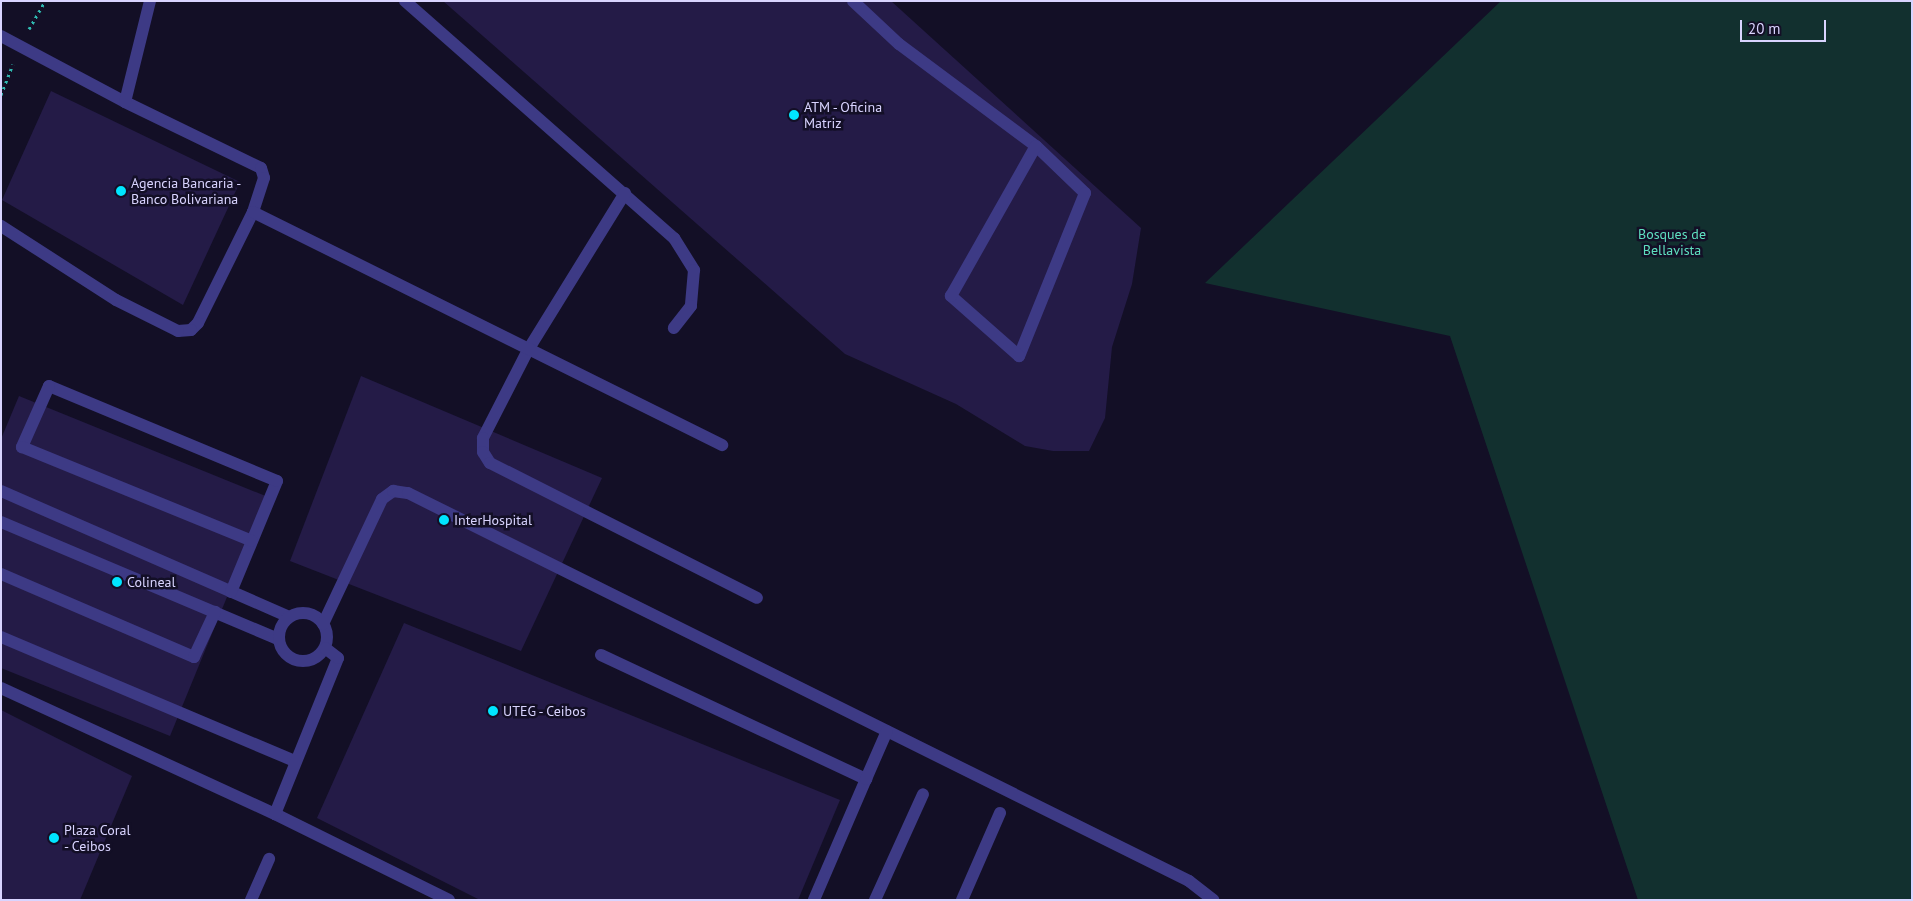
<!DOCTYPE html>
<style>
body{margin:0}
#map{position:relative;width:1913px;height:901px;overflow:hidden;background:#130f26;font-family:"PT Sans",sans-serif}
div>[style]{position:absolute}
.green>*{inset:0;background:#12302f}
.building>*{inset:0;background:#241b47}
.path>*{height:3px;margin-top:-1.5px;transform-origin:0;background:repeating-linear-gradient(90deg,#2fb8b0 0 2.5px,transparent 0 6.5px)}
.minor>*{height:12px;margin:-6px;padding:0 6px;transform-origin:6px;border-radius:6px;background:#3d3a85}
.minor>.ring{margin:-6px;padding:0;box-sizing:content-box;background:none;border:12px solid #3d3a85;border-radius:50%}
.dots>*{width:14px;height:14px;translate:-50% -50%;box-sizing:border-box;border:2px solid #130f26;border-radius:50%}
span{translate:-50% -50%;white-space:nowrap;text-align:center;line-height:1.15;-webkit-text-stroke:5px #130f26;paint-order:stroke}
.poi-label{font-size:14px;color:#d9d4ff}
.left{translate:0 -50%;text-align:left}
.park-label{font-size:14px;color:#5fe0c0}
.frame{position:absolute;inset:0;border:2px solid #d9d4ff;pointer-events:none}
.scale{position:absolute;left:1740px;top:20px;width:86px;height:22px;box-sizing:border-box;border:2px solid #d9d4ff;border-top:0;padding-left:6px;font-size:15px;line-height:18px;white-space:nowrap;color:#d9d4ff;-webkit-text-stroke:4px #130f26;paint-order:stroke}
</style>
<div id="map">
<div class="green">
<div style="clip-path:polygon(1501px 1px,1912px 1px,1912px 900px,1638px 900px,1450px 336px,1205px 283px)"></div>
</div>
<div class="building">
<div style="clip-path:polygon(443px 1px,891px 1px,1141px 228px,1132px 284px,1112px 347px,1105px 418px,1089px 451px,1053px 451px,1025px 446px,956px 404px,845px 354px)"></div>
<div style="clip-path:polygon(51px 91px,240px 182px,183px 305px,2px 200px)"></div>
<div style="clip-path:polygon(361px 376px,602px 478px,521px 651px,290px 561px)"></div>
<div style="clip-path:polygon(19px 396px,268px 497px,170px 736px,1px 668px,1px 439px)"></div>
<div style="clip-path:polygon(404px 623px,840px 800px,798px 900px,480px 900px,317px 818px)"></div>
<div style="clip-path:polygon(1px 710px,132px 776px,80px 900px,1px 900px)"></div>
</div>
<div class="path">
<div style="left:29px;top:29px;width:32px;rotate:-60deg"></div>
<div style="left:1px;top:95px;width:33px;rotate:-69deg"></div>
</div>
<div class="minor">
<div style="left:405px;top:1px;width:359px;rotate:41.4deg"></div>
<div style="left:674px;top:238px;width:38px;rotate:58deg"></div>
<div style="left:694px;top:270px;width:36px;rotate:95deg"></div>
<div style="left:691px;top:306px;width:28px;rotate:128deg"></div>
<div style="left:853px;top:1px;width:63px;rotate:43.1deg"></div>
<div style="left:899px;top:44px;width:171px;rotate:36.7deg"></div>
<div style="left:1036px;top:146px;width:68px;rotate:43.8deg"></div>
<div style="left:1085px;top:193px;width:176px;rotate:112deg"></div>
<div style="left:1019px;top:356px;width:91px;rotate:-138.6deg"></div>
<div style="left:951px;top:296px;width:172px;rotate:-60.5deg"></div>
<div style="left:1px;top:36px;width:140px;rotate:28deg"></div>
<div style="left:125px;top:102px;width:151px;rotate:25.9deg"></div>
<div style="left:261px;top:168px;width:10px;rotate:73deg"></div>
<div style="left:264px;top:178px;width:36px;rotate:108deg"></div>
<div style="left:253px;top:212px;width:124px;rotate:116.4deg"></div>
<div style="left:198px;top:323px;width:10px;rotate:135deg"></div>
<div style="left:191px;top:330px;width:13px;rotate:176deg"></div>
<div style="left:178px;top:331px;width:69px;rotate:-153.4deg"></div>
<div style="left:116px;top:300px;width:137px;rotate:-147.2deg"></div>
<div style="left:125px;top:102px;width:104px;rotate:-76.1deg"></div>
<div style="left:625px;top:193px;width:185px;rotate:121.7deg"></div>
<div style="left:528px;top:350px;width:99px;rotate:117.1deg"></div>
<div style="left:483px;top:438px;width:14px;rotate:90deg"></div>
<div style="left:483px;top:452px;width:13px;rotate:58deg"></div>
<div style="left:490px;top:463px;width:299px;rotate:26.8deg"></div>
<div style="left:253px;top:212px;width:524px;rotate:26.42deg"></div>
<div style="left:1px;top:491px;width:314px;rotate:23.6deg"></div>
<div style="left:1px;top:522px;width:301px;rotate:22.9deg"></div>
<div style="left:1px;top:574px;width:210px;rotate:23.3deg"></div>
<div style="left:194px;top:657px;width:50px;rotate:-65deg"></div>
<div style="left:231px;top:592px;width:120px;rotate:-67.5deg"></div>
<div style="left:277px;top:481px;width:247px;rotate:-157.4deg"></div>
<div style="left:49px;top:386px;width:67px;rotate:113.9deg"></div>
<div style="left:22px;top:447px;width:248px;rotate:22.2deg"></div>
<div class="ring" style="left:279px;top:613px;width:36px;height:36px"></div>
<div style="left:323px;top:624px;width:138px;rotate:-64.7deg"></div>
<div style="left:382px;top:499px;width:14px;rotate:-36deg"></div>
<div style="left:393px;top:491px;width:15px;rotate:8deg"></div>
<div style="left:408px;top:493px;width:872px;rotate:26.42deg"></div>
<div style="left:1189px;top:881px;width:31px;rotate:38deg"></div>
<div style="left:1px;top:637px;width:319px;rotate:22.9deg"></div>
<div style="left:601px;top:655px;width:293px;rotate:25.1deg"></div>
<div style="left:866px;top:779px;width:132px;rotate:113.3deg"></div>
<div style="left:1px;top:688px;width:302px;rotate:24.7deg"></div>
<div style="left:275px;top:814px;width:194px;rotate:26.3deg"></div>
<div style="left:866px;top:779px;width:52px;rotate:-66.4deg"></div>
<div style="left:275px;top:814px;width:168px;rotate:-68deg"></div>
<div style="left:338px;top:658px;width:16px;rotate:-142deg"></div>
<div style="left:251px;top:900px;width:45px;rotate:-66.3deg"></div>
<div style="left:875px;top:900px;width:116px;rotate:-65.6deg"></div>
<div style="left:962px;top:900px;width:95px;rotate:-66.4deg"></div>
</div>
<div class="dots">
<div style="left:794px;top:115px;background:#00e5ff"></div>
<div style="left:121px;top:191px;background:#00e5ff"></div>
<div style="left:444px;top:520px;background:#00e5ff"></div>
<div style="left:117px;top:582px;background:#00e5ff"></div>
<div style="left:493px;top:711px;background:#00e5ff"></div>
<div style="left:54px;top:838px;background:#00e5ff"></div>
</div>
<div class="poi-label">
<span class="left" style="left:804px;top:115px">ATM - Oficina<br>Matriz</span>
<span class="left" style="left:131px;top:191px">Agencia Bancaria -<br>Banco Bolivariana</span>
<span class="left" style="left:454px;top:520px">InterHospital</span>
<span class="left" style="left:127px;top:582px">Colineal</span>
<span class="left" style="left:503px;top:711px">UTEG - Ceibos</span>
<span class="left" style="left:64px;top:838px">Plaza Coral<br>- Ceibos</span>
</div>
<div class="park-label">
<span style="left:1672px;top:242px">Bosques de<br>Bellavista</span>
</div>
<div class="frame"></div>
<div class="scale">20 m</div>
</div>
